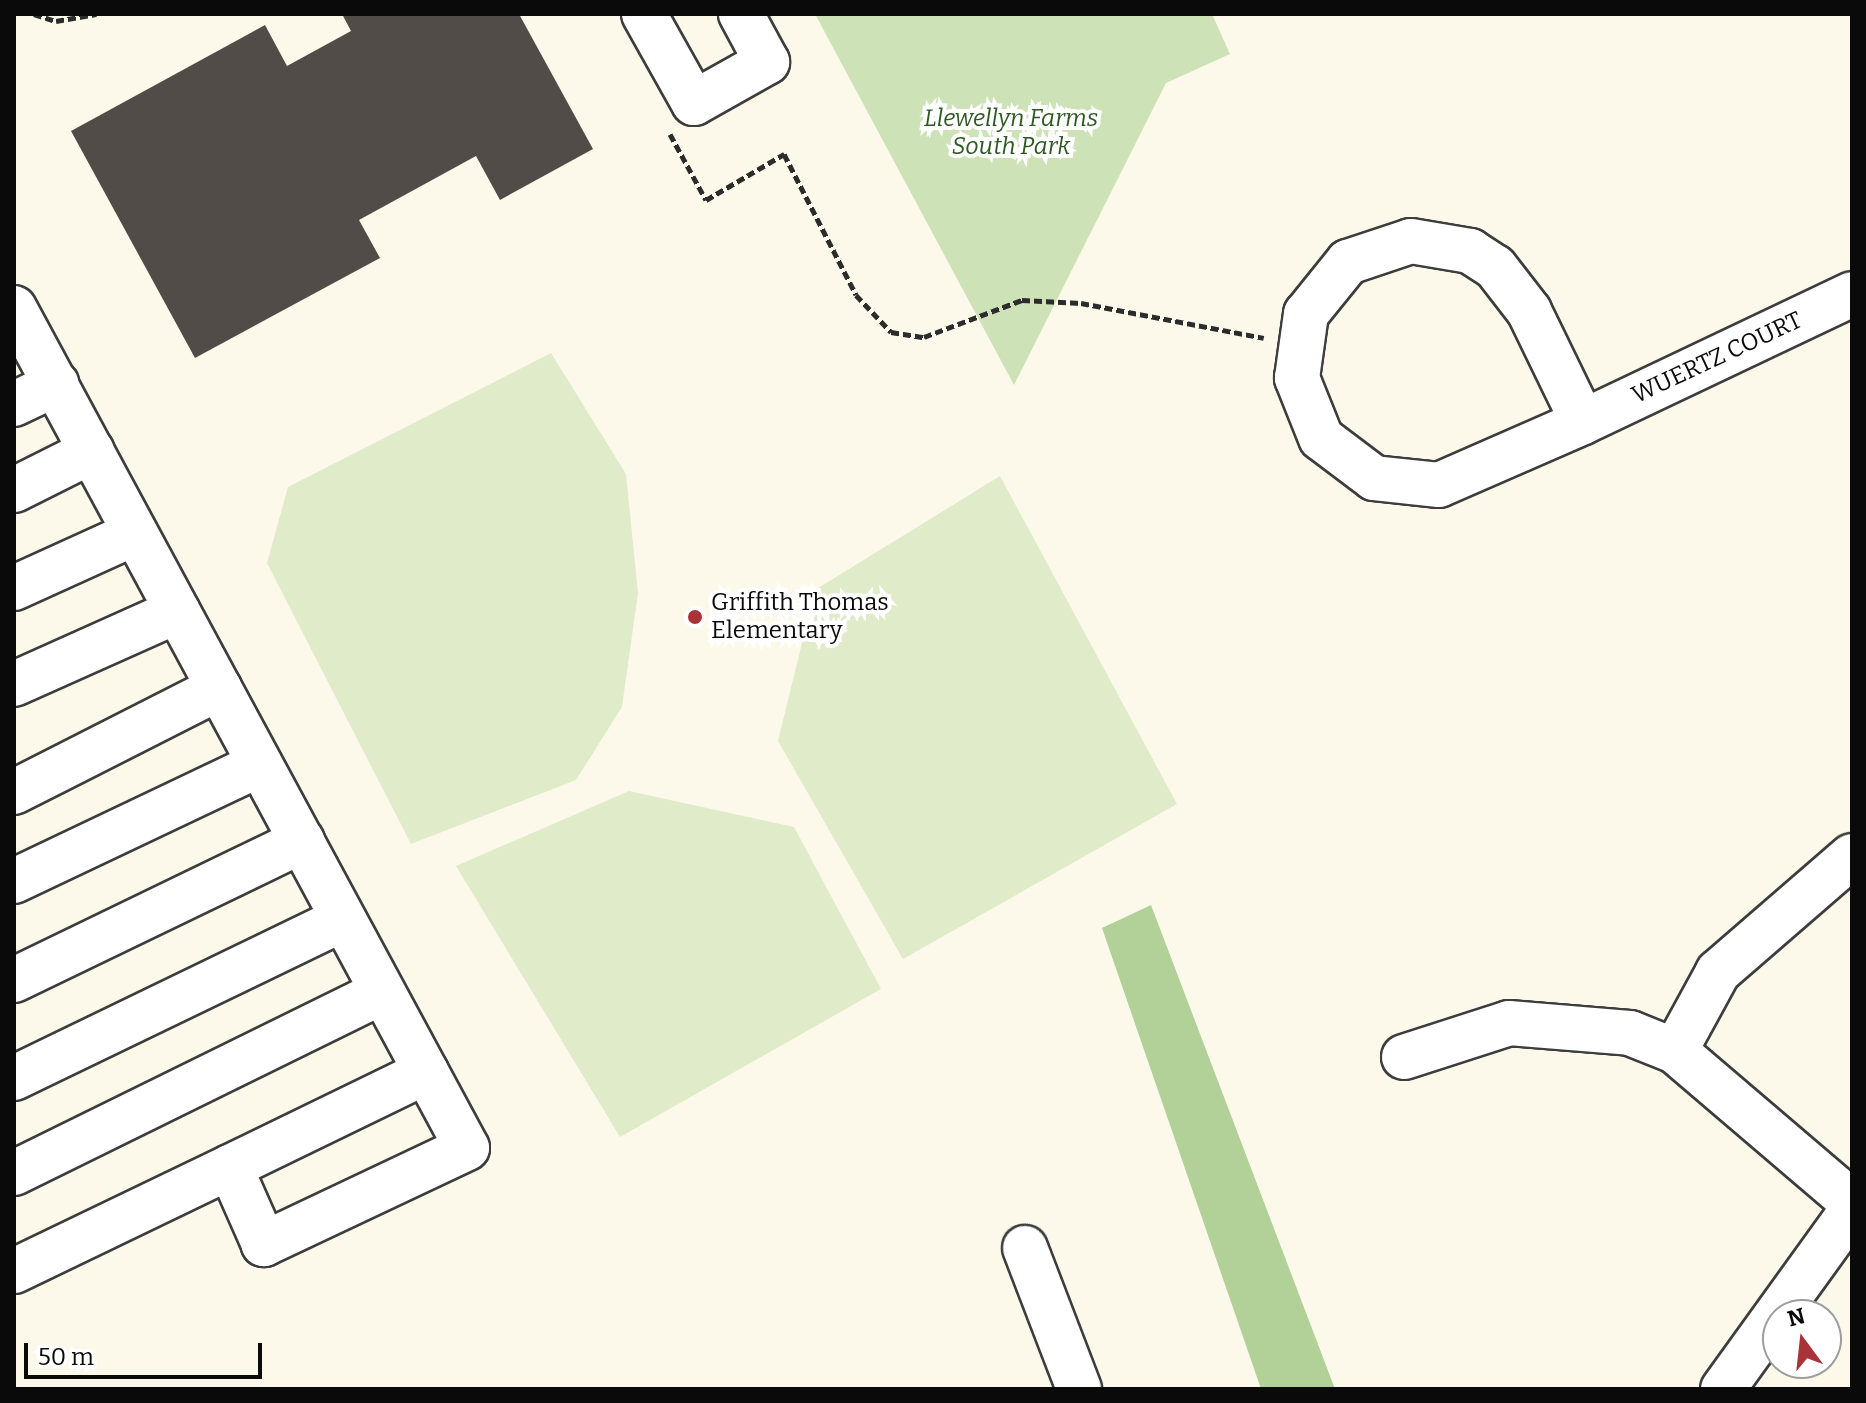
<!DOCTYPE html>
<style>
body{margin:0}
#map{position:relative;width:1866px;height:1403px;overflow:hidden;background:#fdf9ea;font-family:Bitter,serif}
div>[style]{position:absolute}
.green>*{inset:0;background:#cee2b8}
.forest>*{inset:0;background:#b2d199}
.pitch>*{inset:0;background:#dfebc9}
.building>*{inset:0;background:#514c48}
.path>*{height:5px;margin-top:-2.5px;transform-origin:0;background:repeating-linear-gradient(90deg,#2c2c2c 0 8px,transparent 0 12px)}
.roads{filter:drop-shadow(2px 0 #3d3d3d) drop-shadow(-2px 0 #3d3d3d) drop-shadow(0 2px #3d3d3d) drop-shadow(0 -2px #3d3d3d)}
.minor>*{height:44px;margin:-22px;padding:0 22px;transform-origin:22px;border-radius:22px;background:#fff}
.dots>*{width:22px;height:22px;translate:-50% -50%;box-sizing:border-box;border:4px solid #fff;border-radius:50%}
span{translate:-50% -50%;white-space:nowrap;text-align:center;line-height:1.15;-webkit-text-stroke:8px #fff;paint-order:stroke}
.park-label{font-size:24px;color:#2e5923;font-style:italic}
.street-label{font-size:24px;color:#0a0a0a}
.poi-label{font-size:24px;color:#0a0a0a}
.left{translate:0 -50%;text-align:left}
.frame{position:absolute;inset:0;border:16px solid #0a0a0a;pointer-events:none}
.north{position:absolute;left:1762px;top:1299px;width:80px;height:80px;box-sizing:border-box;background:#fff;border:2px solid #9d9d9d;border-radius:50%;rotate:345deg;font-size:22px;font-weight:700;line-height:32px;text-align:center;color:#0a0a0a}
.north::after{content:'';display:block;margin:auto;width:28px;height:36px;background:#a93338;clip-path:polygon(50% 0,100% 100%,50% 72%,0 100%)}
.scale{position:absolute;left:24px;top:1343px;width:238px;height:36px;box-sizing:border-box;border:4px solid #0a0a0a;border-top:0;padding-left:10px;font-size:24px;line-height:28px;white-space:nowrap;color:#0a0a0a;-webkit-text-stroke:6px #fff;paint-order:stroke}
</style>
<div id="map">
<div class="green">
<div style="clip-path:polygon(815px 14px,1212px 14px,1230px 54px,1166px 83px,1014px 385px)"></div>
</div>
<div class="forest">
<div style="clip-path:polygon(1151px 905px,1335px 1389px,1261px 1389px,1102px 928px)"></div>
</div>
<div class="pitch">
<div style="clip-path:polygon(551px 353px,626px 474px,638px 593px,622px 707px,576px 780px,411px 844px,267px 563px,288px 487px)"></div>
<div style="clip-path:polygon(1000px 476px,1177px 804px,903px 959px,778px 741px,815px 590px)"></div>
<div style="clip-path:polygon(629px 791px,794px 827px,881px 989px,620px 1137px,456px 866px)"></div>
</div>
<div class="building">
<div style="clip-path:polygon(342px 14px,519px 14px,593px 149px,500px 200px,476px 156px,359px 220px,380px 258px,195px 358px,71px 131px,265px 25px,287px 66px,351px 31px)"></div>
</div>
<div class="path">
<div style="left:34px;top:14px;width:23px;rotate:18deg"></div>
<div style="left:56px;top:21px;width:41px;rotate:-9.9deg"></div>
<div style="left:670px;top:134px;width:75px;rotate:61.4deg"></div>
<div style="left:706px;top:200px;width:91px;rotate:-30.5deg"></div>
<div style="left:784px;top:154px;width:158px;rotate:62.9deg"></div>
<div style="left:856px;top:295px;width:51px;rotate:46.6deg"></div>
<div style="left:891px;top:332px;width:33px;rotate:9deg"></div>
<div style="left:924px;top:337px;width:105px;rotate:-20.7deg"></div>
<div style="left:1022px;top:300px;width:59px;rotate:2.9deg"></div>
<div style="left:1081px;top:303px;width:186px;rotate:10.8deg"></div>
</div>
<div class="roads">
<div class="minor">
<div style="left:644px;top:14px;width:102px;rotate:60.7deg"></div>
<div style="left:694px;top:103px;width:84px;rotate:-29.3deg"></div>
<div style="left:767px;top:62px;width:55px;rotate:-118.4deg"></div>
<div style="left:1411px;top:241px;width:60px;rotate:9.6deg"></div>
<div style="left:1470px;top:251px;width:30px;rotate:33deg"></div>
<div style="left:1495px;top:267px;width:56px;rotate:52.3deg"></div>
<div style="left:1529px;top:311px;width:123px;rotate:64.1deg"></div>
<div style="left:1583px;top:422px;width:157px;rotate:156.4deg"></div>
<div style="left:1439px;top:485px;width:65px;rotate:-173.9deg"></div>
<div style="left:1374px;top:478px;width:66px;rotate:-143deg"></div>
<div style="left:1321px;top:438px;width:65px;rotate:-111.8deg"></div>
<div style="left:1297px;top:378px;width:65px;rotate:-82deg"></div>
<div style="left:1306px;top:314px;width:67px;rotate:-51.1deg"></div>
<div style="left:1348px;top:262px;width:66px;rotate:-18.4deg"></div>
<div style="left:14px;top:308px;width:954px;rotate:61.66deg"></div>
<div style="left:467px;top:1148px;width:225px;rotate:154.7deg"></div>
<div style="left:264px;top:1244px;width:84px;rotate:-113.8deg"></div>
<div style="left:230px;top:1167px;width:240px;rotate:154.3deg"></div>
<div style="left:14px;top:404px;width:47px;rotate:-25.5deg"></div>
<div style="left:1583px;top:422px;width:298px;rotate:-25.4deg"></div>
<div style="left:14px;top:490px;width:87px;rotate:-26.6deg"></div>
<div style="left:14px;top:588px;width:133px;rotate:-24.4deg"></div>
<div style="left:14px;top:684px;width:179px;rotate:-24.1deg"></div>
<div style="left:14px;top:792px;width:230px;rotate:-26.9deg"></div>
<div style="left:14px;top:881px;width:272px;rotate:-25.4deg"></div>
<div style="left:14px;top:980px;width:320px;rotate:-25.8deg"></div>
<div style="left:1675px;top:1051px;width:90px;rotate:-61.4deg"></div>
<div style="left:1718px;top:972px;width:177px;rotate:-40.9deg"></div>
<div style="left:1404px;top:1057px;width:110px;rotate:-17.9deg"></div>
<div style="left:1509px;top:1023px;width:121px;rotate:4.7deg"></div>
<div style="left:1630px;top:1033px;width:48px;rotate:21.8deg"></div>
<div style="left:1675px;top:1051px;width:233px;rotate:40.5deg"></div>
<div style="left:14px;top:1078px;width:365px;rotate:-25.8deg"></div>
<div style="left:230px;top:1167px;width:218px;rotate:-25.9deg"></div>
<div style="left:14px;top:1173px;width:410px;rotate:-26.2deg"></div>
<div style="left:1025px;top:1248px;width:151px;rotate:69deg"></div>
<div style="left:1723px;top:1389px;width:221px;rotate:-54.2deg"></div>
</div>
</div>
<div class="dots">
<div style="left:695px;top:617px;background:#a93338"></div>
</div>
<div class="park-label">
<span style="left:1011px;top:133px">Llewellyn Farms<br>South Park</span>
</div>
<div class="street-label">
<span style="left:1717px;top:358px;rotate:-25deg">WUERTZ COURT</span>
</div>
<div class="poi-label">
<span class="left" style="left:711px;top:617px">Griffith Thomas<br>Elementary</span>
</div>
<div class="frame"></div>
<div class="north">N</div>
<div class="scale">50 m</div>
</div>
